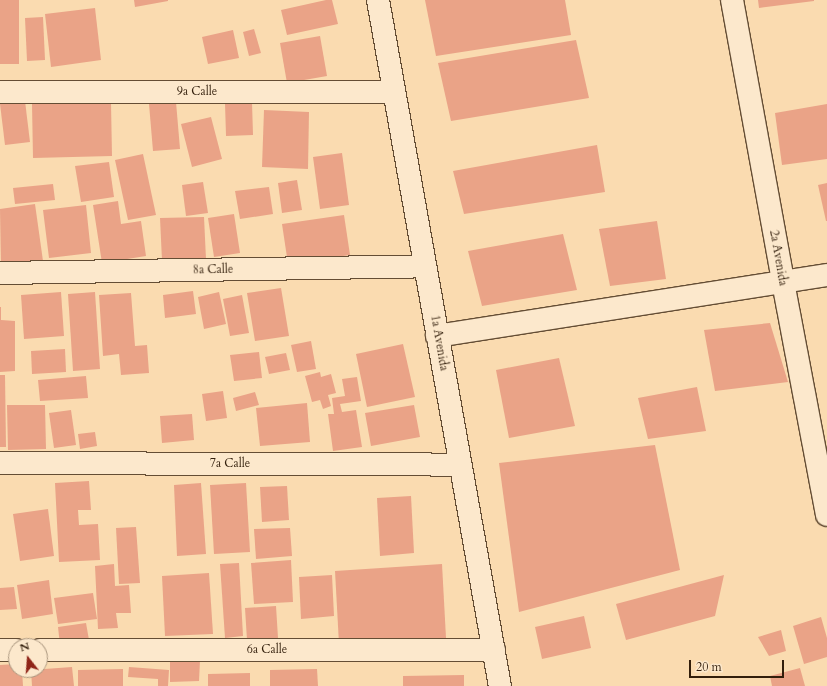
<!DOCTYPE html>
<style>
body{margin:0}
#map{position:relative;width:827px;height:686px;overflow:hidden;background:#fadbb0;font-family:Cardo,serif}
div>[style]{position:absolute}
.building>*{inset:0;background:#eaa387}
.roads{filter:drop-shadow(1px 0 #644d34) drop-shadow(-1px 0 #644d34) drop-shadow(0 1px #644d34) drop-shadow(0 -1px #644d34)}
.minor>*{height:22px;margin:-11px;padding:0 11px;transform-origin:11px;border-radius:11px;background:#fce8cc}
.tertiary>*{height:22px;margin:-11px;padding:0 11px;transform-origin:11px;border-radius:11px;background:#fce8cc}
span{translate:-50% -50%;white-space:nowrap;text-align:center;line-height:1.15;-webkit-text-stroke:3px #fce8cc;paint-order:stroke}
.street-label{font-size:12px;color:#321e0b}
.north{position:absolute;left:8px;top:638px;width:40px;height:40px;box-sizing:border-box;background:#fce8cc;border:1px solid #ab977f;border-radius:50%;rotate:343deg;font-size:11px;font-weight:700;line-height:16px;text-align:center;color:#321e0b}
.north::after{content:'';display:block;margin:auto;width:14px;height:18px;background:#8f2418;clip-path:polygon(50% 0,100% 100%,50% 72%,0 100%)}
.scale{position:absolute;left:689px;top:660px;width:95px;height:18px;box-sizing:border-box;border:2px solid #321e0b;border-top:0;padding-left:5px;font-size:12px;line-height:14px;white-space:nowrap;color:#321e0b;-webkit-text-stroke:3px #fce8cc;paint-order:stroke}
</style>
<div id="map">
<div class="building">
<div style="clip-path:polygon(0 0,19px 0,19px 64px,0 64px)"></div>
<div style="clip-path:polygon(134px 0,168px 0,168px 1px,135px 7px)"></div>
<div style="clip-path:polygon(326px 0,332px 0,338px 24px,287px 35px,281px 10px)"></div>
<div style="clip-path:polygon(425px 0,565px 0,571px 35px,436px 56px)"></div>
<div style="clip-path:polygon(758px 0,814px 0,814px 1px,759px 8px)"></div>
<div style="clip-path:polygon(95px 8px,101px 60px,51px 67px,45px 14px)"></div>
<div style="clip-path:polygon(43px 17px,45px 60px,27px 61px,25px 18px)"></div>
<div style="clip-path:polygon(254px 29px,261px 53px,249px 56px,243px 32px)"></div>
<div style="clip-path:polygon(233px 30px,239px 58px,208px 64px,202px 37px)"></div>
<div style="clip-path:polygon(320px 36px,327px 76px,287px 83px,280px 43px)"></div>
<div style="clip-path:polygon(576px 40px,589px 98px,451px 121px,438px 63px)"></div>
<div style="clip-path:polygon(25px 101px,30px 142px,5px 145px,0 104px)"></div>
<div style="clip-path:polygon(176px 102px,180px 149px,153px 151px,149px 104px)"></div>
<div style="clip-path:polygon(252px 102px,253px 135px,226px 136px,225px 103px)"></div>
<div style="clip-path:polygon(111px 103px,112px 156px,33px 158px,32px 104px)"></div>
<div style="clip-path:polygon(827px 104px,827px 159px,782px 165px,775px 113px)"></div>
<div style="clip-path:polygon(264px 110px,309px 112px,308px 169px,262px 167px)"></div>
<div style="clip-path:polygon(211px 117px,222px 159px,192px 167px,181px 124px)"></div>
<div style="clip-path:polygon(597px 145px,605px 192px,464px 214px,453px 171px)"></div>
<div style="clip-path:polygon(342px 153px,349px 205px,320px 209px,313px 157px)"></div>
<div style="clip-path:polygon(143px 154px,156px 215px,128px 220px,115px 160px)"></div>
<div style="clip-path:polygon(109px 162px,114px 197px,81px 202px,75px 166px)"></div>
<div style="clip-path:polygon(297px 180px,302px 210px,282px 213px,278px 183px)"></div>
<div style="clip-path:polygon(203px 182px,208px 213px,186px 216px,182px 185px)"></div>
<div style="clip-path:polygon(827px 183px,827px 221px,826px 221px,818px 185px)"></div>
<div style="clip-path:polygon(53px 184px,55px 200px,15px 204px,13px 188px)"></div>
<div style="clip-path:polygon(269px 187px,273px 214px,240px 219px,235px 191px)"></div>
<div style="clip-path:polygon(118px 201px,121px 224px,141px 221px,146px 256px,102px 263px,93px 205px)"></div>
<div style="clip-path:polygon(35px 204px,43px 261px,1px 267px,0 209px)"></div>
<div style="clip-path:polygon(86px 205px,91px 253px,49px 258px,43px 210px)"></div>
<div style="clip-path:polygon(234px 214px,240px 253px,214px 257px,208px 218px)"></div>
<div style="clip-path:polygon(344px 215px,350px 255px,288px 264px,282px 224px)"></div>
<div style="clip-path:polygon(204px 217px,206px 259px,162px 260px,160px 218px)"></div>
<div style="clip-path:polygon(657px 221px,666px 279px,610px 286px,599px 229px)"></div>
<div style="clip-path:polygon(563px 234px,577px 290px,482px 306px,468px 251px)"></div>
<div style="clip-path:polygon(281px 288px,289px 336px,255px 341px,247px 293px)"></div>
<div style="clip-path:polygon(193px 291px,196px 314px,165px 318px,163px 295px)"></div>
<div style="clip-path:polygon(61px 292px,64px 336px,24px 339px,21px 295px)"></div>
<div style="clip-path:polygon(95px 292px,100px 369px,73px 371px,68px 294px)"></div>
<div style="clip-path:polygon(219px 292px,226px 324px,204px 329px,198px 297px)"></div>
<div style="clip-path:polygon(131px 293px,135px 346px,147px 345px,149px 373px,121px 375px,119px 354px,103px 356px,99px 295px)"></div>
<div style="clip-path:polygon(242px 295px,249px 333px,230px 336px,223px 299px)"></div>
<div style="clip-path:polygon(0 307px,1px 307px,1px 320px,15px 321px,15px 371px,0 372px)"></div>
<div style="clip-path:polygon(770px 323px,788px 382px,715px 391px,704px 330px)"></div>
<div style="clip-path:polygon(311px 341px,316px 369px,297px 372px,291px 345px)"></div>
<div style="clip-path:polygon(403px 344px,415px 397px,367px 407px,356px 354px)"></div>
<div style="clip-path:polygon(65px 349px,66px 372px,32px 374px,31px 351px)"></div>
<div style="clip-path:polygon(259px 352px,262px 378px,234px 381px,230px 355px)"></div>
<div style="clip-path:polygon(286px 353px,290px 370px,269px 374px,265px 357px)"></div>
<div style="clip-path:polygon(559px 358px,575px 426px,509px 438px,496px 370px)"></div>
<div style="clip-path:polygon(320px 372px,321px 377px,331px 374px,336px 393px,328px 395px,331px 406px,323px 409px,320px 400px,312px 402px,305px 376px)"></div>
<div style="clip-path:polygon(0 375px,5px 375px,6px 447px,0 447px)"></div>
<div style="clip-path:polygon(86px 376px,88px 398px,40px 401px,38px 380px)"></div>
<div style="clip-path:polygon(357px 377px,361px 401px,340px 404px,342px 412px,356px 410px,362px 447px,333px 451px,328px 414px,334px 414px,332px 398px,345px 396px,342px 379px)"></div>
<div style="clip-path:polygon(697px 387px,706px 431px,648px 439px,638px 398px)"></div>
<div style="clip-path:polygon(223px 391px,227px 418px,206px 421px,202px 394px)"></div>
<div style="clip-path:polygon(255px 392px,259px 405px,236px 411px,233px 398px)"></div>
<div style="clip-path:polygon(307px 403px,310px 442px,260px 446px,256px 408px)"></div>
<div style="clip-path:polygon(7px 405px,45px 405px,46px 449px,8px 450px)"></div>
<div style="clip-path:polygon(414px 405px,420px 437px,371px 446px,365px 413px)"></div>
<div style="clip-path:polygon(71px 410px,76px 445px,54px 448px,49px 413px)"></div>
<div style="clip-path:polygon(192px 414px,194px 440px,162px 443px,160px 416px)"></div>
<div style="clip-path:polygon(95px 432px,97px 446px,80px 449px,78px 434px)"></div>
<div style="clip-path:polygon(655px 445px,680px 570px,519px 612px,499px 463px)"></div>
<div style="clip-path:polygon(89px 481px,91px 510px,78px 510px,79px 525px,98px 524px,100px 560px,59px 562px,55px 483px)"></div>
<div style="clip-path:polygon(201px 483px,206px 554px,177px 556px,174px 485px)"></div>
<div style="clip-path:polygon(246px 483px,250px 552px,214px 554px,210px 485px)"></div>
<div style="clip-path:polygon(287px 486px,289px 520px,262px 522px,260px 487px)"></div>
<div style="clip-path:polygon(411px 496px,414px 553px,380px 556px,377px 498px)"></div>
<div style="clip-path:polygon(48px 509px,54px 556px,20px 561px,13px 514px)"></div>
<div style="clip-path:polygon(136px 527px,140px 583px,119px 584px,116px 528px)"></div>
<div style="clip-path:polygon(290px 528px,292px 556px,256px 559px,254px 529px)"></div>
<div style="clip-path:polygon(291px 560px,293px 602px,254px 604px,251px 563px)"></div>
<div style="clip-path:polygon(239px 563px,243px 636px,225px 638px,220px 564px)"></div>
<div style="clip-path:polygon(114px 564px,115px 586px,129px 585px,131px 613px,116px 613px,118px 628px,98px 629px,95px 566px)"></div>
<div style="clip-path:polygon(442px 564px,446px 638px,339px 644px,335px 571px)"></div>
<div style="clip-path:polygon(209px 573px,213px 634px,165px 636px,162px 576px)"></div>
<div style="clip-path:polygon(332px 575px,334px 616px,301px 619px,299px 577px)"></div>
<div style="clip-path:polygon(724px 575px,715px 616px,626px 640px,616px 604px)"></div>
<div style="clip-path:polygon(49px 580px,53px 614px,22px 619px,17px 585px)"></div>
<div style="clip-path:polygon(14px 587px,17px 609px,0 610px,0 588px)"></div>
<div style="clip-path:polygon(93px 593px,97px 619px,58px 624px,54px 598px)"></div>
<div style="clip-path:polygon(276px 606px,278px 638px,247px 640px,245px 608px)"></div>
<div style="clip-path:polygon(584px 616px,591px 648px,542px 659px,535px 627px)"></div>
<div style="clip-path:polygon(821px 617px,827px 638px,827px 657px,804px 664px,793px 626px)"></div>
<div style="clip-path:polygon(86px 623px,89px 640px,60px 645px,58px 627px)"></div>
<div style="clip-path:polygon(781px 630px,786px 651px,769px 656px,758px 637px)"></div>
<div style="clip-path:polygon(170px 660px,200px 660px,199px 681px,170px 682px)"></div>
<div style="clip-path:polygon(16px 664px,16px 670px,22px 670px,23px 686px,0 686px,0 665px)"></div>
<div style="clip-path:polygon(72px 667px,74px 686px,32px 686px,31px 670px)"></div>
<div style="clip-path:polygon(129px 667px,169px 670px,168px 686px,158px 686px,158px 679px,128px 677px)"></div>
<div style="clip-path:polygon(800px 668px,805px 686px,772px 686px,770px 676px)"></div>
<div style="clip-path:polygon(123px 669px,123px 686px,78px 686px,78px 670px)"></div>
<div style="clip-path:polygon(317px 669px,318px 686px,270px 686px,270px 670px)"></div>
<div style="clip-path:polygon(250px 673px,250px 686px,208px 686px,208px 674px)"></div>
<div style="clip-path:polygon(464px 675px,464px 686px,403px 686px,403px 676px)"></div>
</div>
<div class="roads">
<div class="minor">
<div style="left:732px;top:0;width:287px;rotate:79.7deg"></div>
<div style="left:783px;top:282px;width:237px;rotate:79.3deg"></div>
<div style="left:0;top:92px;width:394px"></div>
<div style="left:0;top:273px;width:425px;rotate:-0.9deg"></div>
<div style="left:437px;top:336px;width:395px;rotate:-8.9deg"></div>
<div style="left:0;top:463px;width:460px;rotate:0.2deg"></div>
<div style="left:0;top:650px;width:16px"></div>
<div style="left:40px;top:650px;width:454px"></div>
</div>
<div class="tertiary">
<div style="left:378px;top:0;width:697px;rotate:79.92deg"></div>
</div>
</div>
<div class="street-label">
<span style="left:197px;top:92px">9a Calle</span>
<span style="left:778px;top:258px;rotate:80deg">2a Avenida</span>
<span style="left:213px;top:270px;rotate:-1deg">8a Calle</span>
<span style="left:439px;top:343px;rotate:80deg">1a Avenida</span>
<span style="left:230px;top:464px">7a Calle</span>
<span style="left:267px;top:650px">6a Calle</span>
</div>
<div class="north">N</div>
<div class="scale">20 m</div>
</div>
